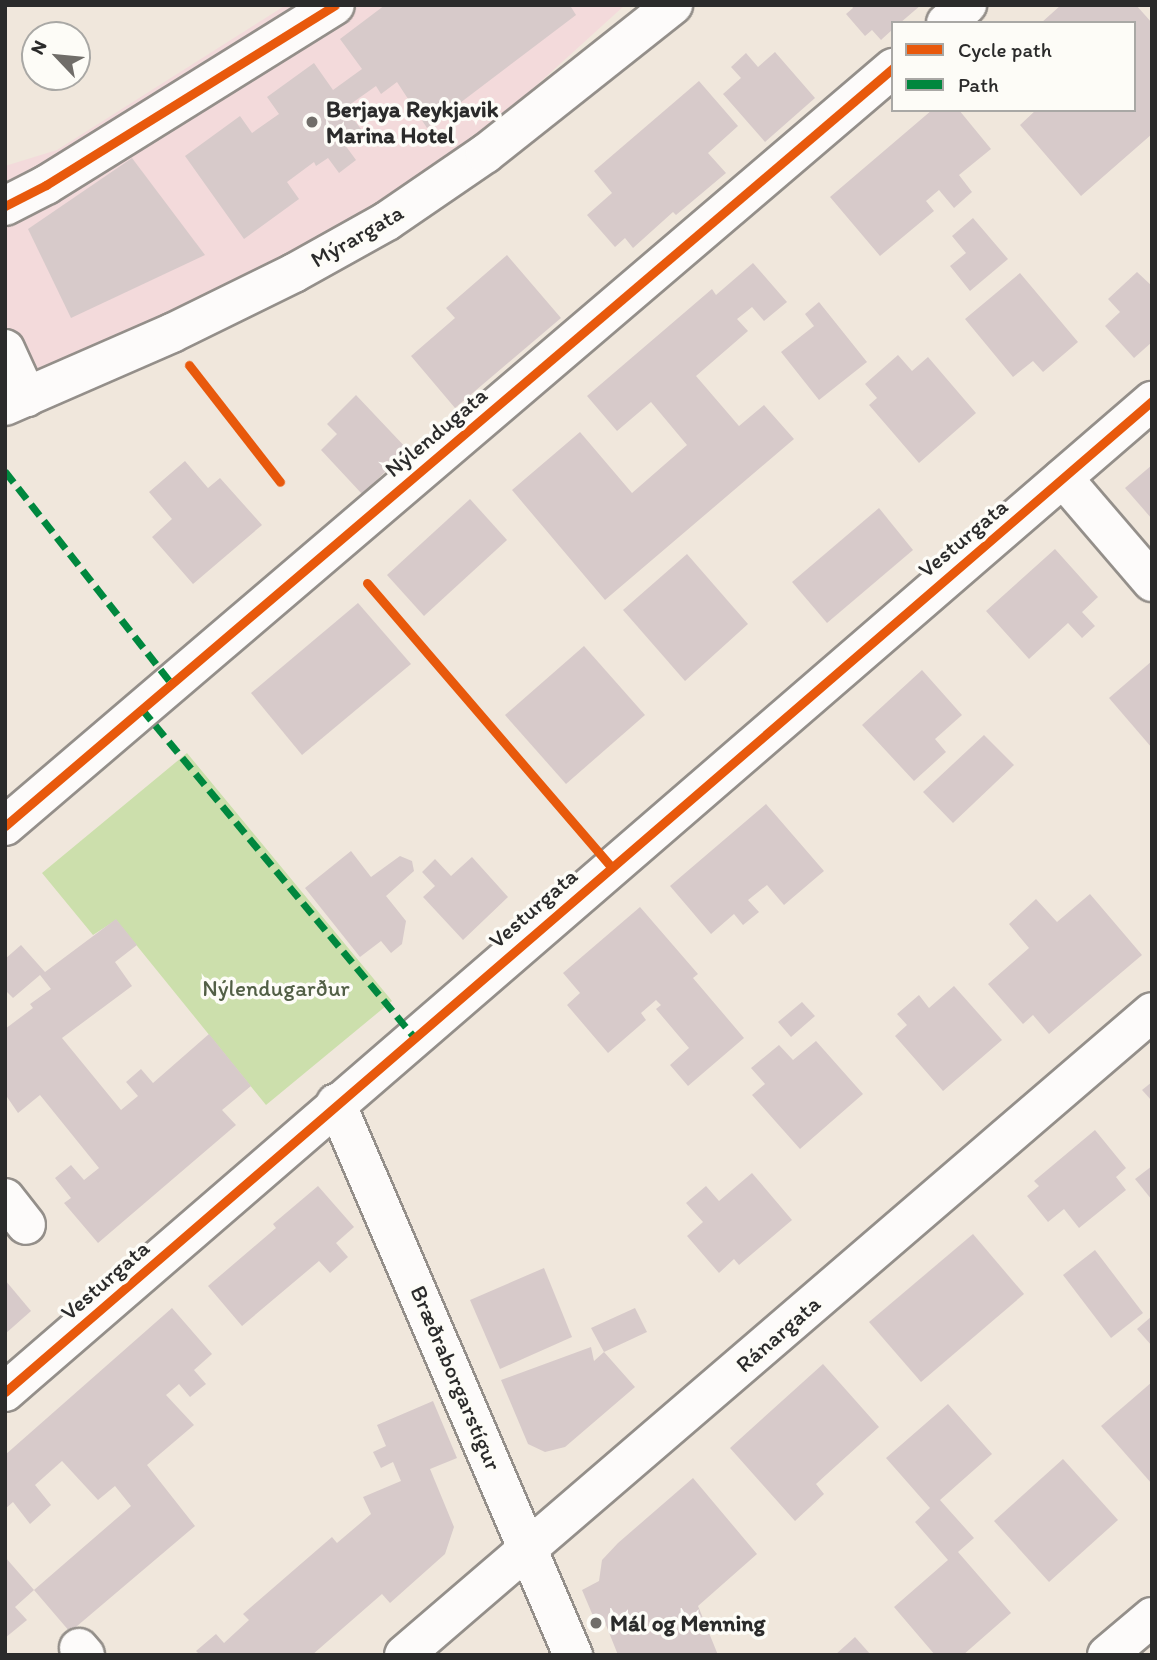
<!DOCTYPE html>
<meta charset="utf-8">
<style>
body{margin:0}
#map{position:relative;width:1157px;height:1660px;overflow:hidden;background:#f0e7dc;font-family:Itim,sans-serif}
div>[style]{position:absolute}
.built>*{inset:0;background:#f3dadb}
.green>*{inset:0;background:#ccdfac}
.building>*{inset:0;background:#d7caca}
.roads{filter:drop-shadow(2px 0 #948f8a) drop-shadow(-2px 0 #948f8a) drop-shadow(0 2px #948f8a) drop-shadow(0 -2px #948f8a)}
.minor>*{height:38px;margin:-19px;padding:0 19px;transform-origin:19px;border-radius:19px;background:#fdfbfa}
.major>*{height:38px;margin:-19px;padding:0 19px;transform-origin:19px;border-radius:19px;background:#fdfbfa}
.quiet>*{height:7px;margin-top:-3.5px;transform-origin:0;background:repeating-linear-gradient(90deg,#00873e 0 14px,transparent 0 21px)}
.cycleway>*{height:9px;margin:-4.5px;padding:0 4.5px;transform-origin:4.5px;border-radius:4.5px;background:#e8590c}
.dots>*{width:19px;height:19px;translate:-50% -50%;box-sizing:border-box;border:4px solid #fdfcf7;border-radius:50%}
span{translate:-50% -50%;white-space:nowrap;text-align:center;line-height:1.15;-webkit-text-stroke:7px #fdfcf7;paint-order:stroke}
.poi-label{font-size:23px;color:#2b2b2b;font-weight:700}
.left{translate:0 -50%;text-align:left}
.street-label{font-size:23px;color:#2b2b2b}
.park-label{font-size:23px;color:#525f46}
.frame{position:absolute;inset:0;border:7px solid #2b2b2b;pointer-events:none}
.legend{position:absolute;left:891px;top:21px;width:245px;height:91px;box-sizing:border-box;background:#fdfcf7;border:2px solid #a9a8a5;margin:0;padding:9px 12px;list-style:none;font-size:21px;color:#2b2b2b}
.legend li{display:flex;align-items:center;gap:14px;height:35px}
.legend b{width:35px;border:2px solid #a9a8a5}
.north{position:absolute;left:21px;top:21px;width:70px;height:70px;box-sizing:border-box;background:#fdfcf7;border:2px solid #a9a8a5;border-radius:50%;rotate:296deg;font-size:19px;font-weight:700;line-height:28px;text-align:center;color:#2b2b2b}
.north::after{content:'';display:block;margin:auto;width:24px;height:32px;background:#706d69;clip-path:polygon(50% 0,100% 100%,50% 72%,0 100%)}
</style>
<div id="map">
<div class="built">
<div style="clip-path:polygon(286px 5px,625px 5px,387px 221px,29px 398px,5px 327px,5px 166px,57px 150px)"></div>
</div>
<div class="green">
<div style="clip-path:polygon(187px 753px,392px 1001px,266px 1105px,116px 920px,93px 935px,42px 873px)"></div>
</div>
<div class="building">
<div style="clip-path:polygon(385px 5px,573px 5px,571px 7px,576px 15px,427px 128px,397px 82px,381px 94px,376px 86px,345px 108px,364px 133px,345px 145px,356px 160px,339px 173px,328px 158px,316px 166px,314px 162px,287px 182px,299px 199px,244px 239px,185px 156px,240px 116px,252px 133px,279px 114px,267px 97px,314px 63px,333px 90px,362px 69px,340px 39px)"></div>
<div style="clip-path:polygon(851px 5px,921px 5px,900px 23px,893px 23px,893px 29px,881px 40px,872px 30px,865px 36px,846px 14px,853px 8px)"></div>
<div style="clip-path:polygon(1061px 5px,1136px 5px,1152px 23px,1152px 134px,1081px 196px,1020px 125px,1036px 110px,1134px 110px,1134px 23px,1041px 23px)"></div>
<div style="clip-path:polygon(775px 52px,815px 98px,765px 142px,723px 94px,741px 78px,731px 67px,746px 53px,758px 67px)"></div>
<div style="clip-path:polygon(699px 81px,738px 126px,708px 153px,726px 173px,676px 215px,673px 212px,633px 248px,625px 238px,615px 247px,587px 215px,612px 193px,594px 171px)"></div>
<div style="clip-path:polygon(932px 110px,959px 110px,991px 149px,959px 175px,972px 192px,954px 208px,939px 190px,926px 201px,934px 211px,880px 256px,830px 197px)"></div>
<div style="clip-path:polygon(132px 158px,205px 255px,71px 318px,28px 229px)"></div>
<div style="clip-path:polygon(973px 218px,1008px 259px,970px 291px,950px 266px,966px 253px,952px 236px)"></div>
<div style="clip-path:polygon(507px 255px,561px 318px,455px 408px,411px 356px,455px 318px,446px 308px)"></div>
<div style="clip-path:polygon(753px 263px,787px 302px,764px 321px,752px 307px,737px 319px,748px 331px,696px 376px,739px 426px,764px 405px,794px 439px,605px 600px,512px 490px,580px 432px,632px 493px,687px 445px,651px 402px,617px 431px,587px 396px,712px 289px,716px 295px)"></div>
<div style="clip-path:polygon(1137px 272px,1152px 286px,1152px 342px,1134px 358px,1105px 326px,1120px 312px,1108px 299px)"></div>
<div style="clip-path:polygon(1020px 273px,1078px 342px,1043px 372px,1033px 361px,1013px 377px,965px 319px)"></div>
<div style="clip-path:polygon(819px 302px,867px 362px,819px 400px,781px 352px,814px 326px,805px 314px)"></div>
<div style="clip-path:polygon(898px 355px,912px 371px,928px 357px,976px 413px,919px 463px,869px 405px,877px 398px,865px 384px)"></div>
<div style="clip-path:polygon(356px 395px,408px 450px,362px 494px,321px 450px,337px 434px,327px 424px)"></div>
<div style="clip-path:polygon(185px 461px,208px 488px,220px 478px,262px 525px,193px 584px,152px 537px,172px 519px,149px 492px)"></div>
<div style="clip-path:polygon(1152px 465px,1152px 519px,1125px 488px)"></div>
<div style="clip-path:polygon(470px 499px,507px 540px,424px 616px,387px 575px)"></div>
<div style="clip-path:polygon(879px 508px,913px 550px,827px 623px,792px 582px)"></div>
<div style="clip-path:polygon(1055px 549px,1098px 597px,1082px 612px,1095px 626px,1082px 638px,1068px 623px,1029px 659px,986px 611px)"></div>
<div style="clip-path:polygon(687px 554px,748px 624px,685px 681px,623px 610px)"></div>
<div style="clip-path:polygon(358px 603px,411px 664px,302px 755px,251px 693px)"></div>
<div style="clip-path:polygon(584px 646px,645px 715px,566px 784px,505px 715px)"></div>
<div style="clip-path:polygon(1152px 661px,1152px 748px,1109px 698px)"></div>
<div style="clip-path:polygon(922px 670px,962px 715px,935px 739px,946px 752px,914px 781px,862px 725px)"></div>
<div style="clip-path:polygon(984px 735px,1014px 765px,953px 823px,923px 792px)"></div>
<div style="clip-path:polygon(766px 804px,824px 871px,784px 905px,767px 885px,748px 900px,759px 912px,743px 925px,734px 914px,711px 934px,670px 886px)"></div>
<div style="clip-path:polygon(351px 851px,371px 877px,400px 856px,412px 861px,414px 871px,386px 896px,406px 921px,402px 944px,391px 953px,381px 941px,360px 957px,305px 888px)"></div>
<div style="clip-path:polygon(472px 857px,508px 897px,463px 940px,423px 897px,435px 886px,422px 872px,435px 859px,451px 876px)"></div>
<div style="clip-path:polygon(1090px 894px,1142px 955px,1049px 1034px,1033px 1015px,1023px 1024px,988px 984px,1029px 948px,1009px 924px,1036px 899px,1057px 922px)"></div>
<div style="clip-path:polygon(640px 907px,698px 974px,693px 978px,744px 1038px,688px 1086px,670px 1065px,689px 1048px,656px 1009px,661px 1005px,656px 1000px,641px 1013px,646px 1020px,608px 1053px,567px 1005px,580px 993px,563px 973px)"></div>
<div style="clip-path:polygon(116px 919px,137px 945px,115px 962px,132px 986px,62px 1038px,121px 1110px,138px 1096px,126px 1082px,141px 1069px,153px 1083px,209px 1034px,251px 1086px,222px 1110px,236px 1125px,98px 1243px,64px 1203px,71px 1198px,55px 1178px,71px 1165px,84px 1180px,99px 1168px,40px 1095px,18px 1113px,5px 1094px,5px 1029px,33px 1008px,30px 1004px,51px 989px,40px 975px,13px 998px,5px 990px,5px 959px,21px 945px,45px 972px)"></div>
<div style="clip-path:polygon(954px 986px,1002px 1040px,943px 1091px,895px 1036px,907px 1025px,897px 1014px,919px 995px,929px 1008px)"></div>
<div style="clip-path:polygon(802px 1002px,815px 1016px,791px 1037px,778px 1022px)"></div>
<div style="clip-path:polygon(816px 1041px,863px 1094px,800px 1149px,752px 1095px,765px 1084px,751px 1068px,779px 1045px,793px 1060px)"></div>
<div style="clip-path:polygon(1152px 1082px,1152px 1101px,1142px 1090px)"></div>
<div style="clip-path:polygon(1095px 1130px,1126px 1168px,1116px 1177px,1126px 1190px,1079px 1228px,1064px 1209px,1048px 1222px,1027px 1196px,1039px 1186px,1034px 1181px)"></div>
<div style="clip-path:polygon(1152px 1166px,1152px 1200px,1135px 1179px)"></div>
<div style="clip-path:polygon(752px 1173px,792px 1220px,739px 1265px,734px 1259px,719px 1273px,687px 1236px,703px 1222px,686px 1203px,706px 1186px,719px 1201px)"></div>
<div style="clip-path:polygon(318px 1186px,354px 1227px,336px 1243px,348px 1257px,330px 1273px,319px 1261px,242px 1326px,208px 1286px,276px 1228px,273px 1224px)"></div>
<div style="clip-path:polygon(973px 1234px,1024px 1294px,921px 1382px,869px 1322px)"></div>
<div style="clip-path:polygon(1095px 1250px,1143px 1313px,1111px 1338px,1063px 1275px)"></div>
<div style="clip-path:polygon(544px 1268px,572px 1337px,500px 1369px,470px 1300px)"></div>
<div style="clip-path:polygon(5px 1280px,31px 1311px,5px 1334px)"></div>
<div style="clip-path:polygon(172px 1308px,212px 1354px,194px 1370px,206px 1384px,190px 1397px,179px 1384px,166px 1395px,194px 1425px,147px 1465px,195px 1526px,70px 1632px,34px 1590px,131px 1506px,115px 1486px,98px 1500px,62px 1461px,35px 1485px,51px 1505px,30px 1524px,13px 1502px,5px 1509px,5px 1455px)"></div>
<div style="clip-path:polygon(635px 1308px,647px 1332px,604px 1352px,635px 1387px,565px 1447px,545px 1452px,528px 1444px,501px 1380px,591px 1347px,594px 1361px,604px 1352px,591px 1328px)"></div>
<div style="clip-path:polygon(1152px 1316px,1152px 1346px,1137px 1329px)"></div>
<div style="clip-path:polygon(823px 1364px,879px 1427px,816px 1484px,824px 1494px,795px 1521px,730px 1448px)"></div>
<div style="clip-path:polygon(1152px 1382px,1152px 1484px,1101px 1426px)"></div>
<div style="clip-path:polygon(433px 1401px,457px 1458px,430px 1469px,454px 1527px,445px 1554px,390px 1603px,382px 1594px,312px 1655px,200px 1655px,196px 1651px,216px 1634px,224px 1643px,249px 1620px,243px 1614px,332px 1537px,337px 1543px,371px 1514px,363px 1497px,401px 1481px,393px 1462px,381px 1468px,373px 1452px,386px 1446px,377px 1425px)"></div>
<div style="clip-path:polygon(948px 1404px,992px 1454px,940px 1500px,974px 1538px,958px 1552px,1011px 1613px,963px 1655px,935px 1655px,894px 1607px,948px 1560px,915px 1522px,930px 1508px,886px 1458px)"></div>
<div style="clip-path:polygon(1063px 1459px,1118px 1520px,1049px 1582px,994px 1521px)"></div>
<div style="clip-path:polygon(693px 1478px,757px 1554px,698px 1606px,718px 1655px,618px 1655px,604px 1620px,596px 1623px,582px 1590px,599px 1581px,602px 1560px,618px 1543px)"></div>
<div style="clip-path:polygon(5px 1557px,34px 1590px,15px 1607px,27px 1620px,5px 1638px)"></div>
<div style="clip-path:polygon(855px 1637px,871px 1655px,835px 1655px)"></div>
</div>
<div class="roads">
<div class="minor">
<div style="left:946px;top:23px;width:28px;rotate:-41deg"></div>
<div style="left:5px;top:206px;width:46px;rotate:-27.1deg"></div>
<div style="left:46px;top:185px;width:340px;rotate:-31.9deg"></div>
<div style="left:5px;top:349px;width:53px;rotate:65.4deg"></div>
<div style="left:1063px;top:478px;width:137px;rotate:49.4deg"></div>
<div style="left:5px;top:826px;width:1168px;rotate:-40.48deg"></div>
<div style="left:336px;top:1103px;width:601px;rotate:66.76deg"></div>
<div style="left:5px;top:1198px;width:34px;rotate:52deg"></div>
<div style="left:5px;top:1392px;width:1516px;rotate:-40.83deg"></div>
<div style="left:79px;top:1648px;width:9px;rotate:49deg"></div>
<div style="left:404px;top:1655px;width:986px;rotate:-40.68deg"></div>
<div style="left:1107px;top:1655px;width:59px;rotate:-40.2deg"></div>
</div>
<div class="major">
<div style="left:5px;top:406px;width:182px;rotate:-23.6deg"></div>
<div style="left:172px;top:333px;width:136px;rotate:-26.2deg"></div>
<div style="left:294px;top:273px;width:107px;rotate:-29.2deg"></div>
<div style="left:387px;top:221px;width:119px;rotate:-34.4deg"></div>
<div style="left:485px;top:154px;width:240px;rotate:-38.4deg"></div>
</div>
</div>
<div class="quiet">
<div style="left:5px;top:471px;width:271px;rotate:51.9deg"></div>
<div style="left:142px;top:709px;width:426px;rotate:50.3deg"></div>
</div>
<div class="cycleway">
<div style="left:5px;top:206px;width:46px;rotate:-27.1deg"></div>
<div style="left:46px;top:185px;width:340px;rotate:-31.9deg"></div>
<div style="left:189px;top:365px;width:148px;rotate:52.1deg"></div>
<div style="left:367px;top:583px;width:373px;rotate:49.3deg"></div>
<div style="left:5px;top:826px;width:1168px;rotate:-40.48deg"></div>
<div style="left:5px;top:1392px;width:1516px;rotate:-40.83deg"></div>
</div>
<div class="dots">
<div style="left:312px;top:122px;background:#706d69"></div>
<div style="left:596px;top:1623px;background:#706d69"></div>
</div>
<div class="poi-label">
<span class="left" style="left:326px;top:122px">Berjaya Reykjavik<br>Marina Hotel</span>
<span class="left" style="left:610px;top:1623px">Mál og Menning</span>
</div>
<div class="street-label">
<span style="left:357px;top:236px;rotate:-30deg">Mýrargata</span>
<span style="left:436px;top:432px;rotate:-40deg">Nýlendugata</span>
<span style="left:963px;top:538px;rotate:-40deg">Vesturgata</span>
<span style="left:533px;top:908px;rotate:-41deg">Vesturgata</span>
<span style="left:105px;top:1280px;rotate:-41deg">Vesturgata</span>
<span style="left:778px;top:1334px;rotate:-41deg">Ránargata</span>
<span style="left:456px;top:1378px;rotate:67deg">Bræðraborgarstígur</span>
</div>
<div class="park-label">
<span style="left:276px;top:988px">Nýlendugarður</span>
</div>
<div class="frame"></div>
<ul class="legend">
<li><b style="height:9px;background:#e8590c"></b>Cycle path</li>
<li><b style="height:9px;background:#00873e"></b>Path</li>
</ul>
<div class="north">N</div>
</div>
